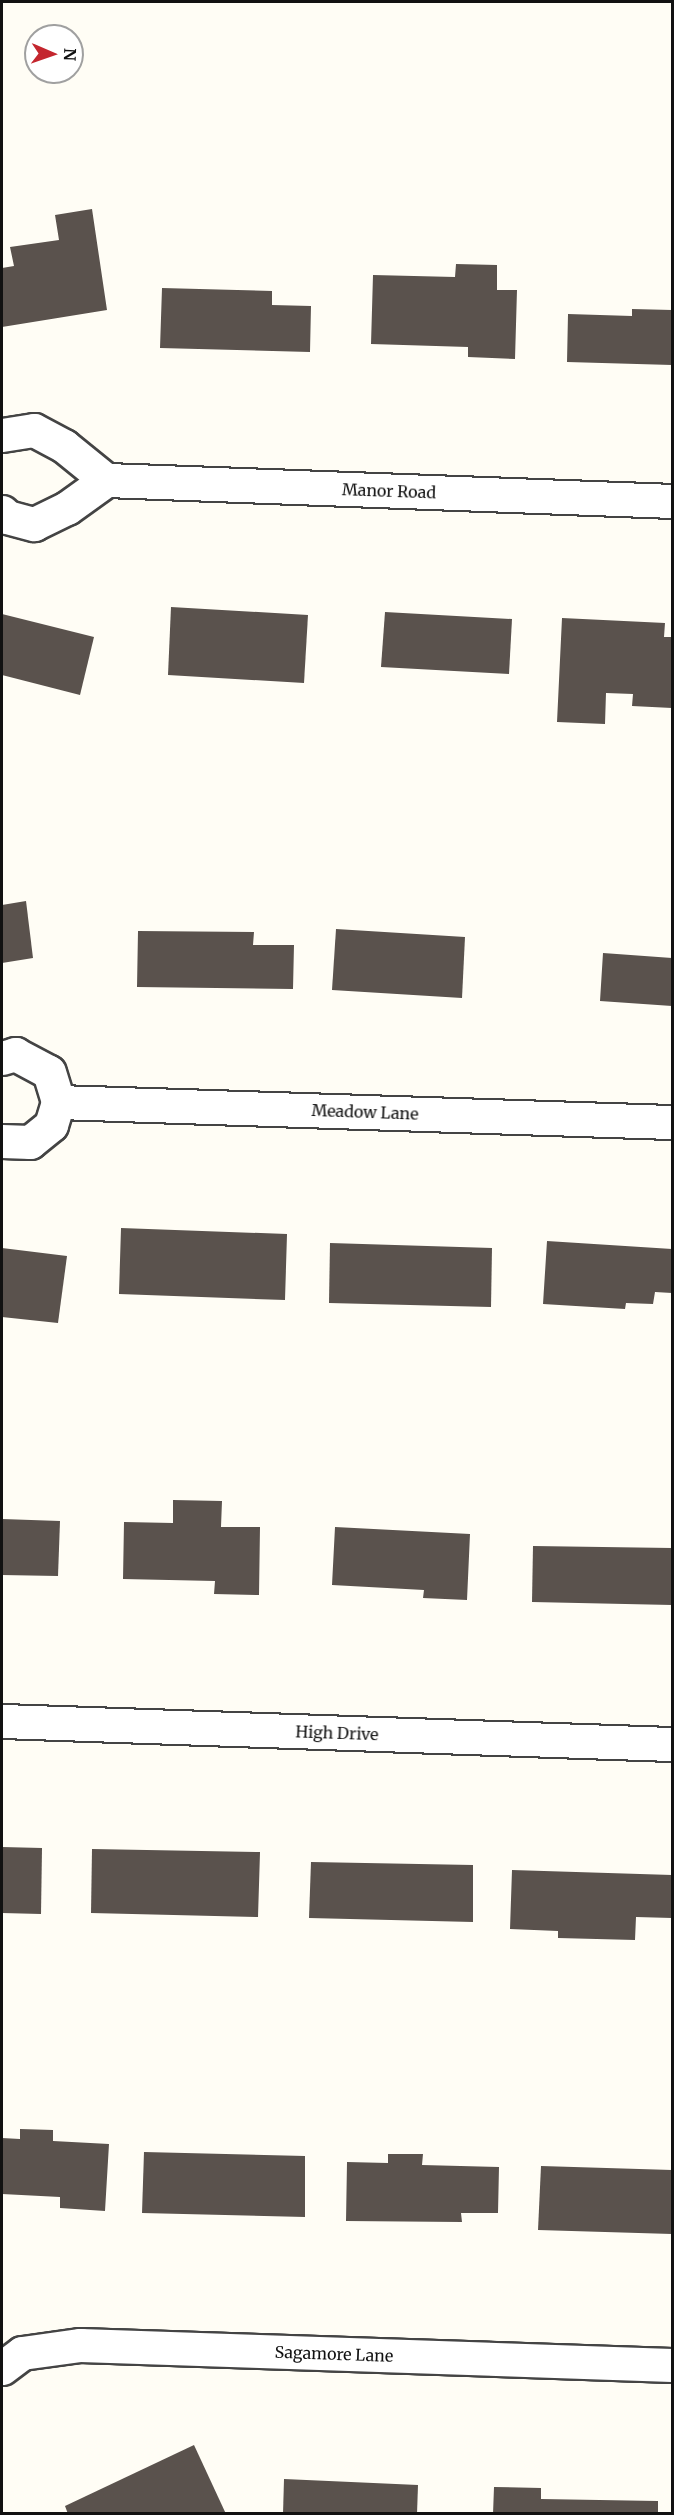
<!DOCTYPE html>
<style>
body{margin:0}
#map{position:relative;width:674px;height:2515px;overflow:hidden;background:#fffdf5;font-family:Merriweather,serif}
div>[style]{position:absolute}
.building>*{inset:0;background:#5a524d}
.roads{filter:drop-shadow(2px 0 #444) drop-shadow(-2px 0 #444) drop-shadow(0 2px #444) drop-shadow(0 -2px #444)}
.minor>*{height:33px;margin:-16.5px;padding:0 16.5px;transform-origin:16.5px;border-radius:16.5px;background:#fff}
span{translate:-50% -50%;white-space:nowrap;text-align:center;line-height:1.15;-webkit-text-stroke:6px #fff;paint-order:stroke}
.street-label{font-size:16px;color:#111}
.frame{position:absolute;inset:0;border:3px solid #111;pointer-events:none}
.north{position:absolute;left:24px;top:24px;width:60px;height:60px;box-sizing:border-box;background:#fff;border:2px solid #a0a0a0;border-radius:50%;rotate:92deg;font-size:16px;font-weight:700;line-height:24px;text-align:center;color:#111}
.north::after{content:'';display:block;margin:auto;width:21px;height:27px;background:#c4262e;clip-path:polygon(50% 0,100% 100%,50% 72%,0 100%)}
</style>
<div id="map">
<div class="building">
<div style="clip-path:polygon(92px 209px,107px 310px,2px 327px,2px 268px,14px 266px,10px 247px,59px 240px,55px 215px)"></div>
<div style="clip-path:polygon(456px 264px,497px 265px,497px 290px,517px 290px,515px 359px,468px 357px,468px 347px,371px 344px,373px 275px,455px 277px)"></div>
<div style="clip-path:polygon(162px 288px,272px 291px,272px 305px,311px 306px,310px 352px,160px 348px)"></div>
<div style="clip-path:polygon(632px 309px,672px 310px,672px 365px,567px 362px,568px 314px,632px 316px)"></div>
<div style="clip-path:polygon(171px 607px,308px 615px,304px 683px,168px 675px)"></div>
<div style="clip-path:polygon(385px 612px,512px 619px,509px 674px,381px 667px)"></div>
<div style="clip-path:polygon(2px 614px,94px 637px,80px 695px,2px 675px)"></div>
<div style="clip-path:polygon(562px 618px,665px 623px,664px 637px,672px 637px,672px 708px,632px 706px,633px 694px,606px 693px,605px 724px,557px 722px)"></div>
<div style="clip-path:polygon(26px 901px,33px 958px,2px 963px,2px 905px)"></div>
<div style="clip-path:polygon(336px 929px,465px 937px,462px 998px,332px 990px)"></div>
<div style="clip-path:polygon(138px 931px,254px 932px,253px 945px,294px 945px,293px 989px,137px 987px)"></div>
<div style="clip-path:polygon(603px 953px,672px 958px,672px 1006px,600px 1001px)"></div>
<div style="clip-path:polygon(121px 1228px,287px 1234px,285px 1300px,119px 1294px)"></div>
<div style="clip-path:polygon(547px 1241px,672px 1249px,672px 1293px,655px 1292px,653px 1304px,626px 1303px,625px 1309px,543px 1304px)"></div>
<div style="clip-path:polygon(330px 1243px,492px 1248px,491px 1307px,329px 1303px)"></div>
<div style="clip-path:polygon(2px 1248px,67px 1256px,58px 1323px,2px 1317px)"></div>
<div style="clip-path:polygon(173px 1500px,222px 1501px,221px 1527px,260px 1527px,259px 1595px,214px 1594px,215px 1581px,123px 1579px,124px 1522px,173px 1523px)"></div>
<div style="clip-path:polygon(2px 1519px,60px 1521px,58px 1576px,2px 1575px)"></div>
<div style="clip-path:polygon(335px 1527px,470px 1534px,467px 1600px,423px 1598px,424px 1590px,332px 1585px)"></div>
<div style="clip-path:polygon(533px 1546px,672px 1548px,672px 1605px,532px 1602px)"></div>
<div style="clip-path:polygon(2px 1847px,42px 1848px,41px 1914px,2px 1913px)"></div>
<div style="clip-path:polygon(92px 1849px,260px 1852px,258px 1917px,91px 1913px)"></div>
<div style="clip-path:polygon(311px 1862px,473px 1865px,473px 1922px,309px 1918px)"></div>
<div style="clip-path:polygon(512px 1870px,672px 1875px,672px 1918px,636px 1917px,635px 1940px,558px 1938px,558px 1931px,510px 1929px)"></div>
<div style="clip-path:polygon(20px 2129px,53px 2130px,53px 2141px,109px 2144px,105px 2211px,60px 2208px,60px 2197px,2px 2194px,2px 2138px,20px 2139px)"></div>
<div style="clip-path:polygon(144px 2152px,305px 2156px,305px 2217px,142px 2213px)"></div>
<div style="clip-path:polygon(388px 2154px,423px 2154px,422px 2165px,499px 2167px,498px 2213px,461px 2213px,462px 2222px,346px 2221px,347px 2162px,388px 2163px)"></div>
<div style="clip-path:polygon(541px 2166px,672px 2170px,672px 2234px,538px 2230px)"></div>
<div style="clip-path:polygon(194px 2445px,226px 2514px,68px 2514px,65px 2506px)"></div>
<div style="clip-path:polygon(284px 2479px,418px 2485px,417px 2514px,283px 2514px)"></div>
<div style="clip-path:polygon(494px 2487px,541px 2488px,541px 2499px,658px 2501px,658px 2514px,493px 2514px)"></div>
</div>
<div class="roads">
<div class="minor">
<div style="left:2px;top:435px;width:32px;rotate:-9deg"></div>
<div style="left:34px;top:430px;width:34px;rotate:28deg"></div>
<div style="left:64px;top:446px;width:54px;rotate:39deg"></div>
<div style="left:106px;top:480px;width:566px;rotate:2.12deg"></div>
<div style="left:2px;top:512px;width:7px;rotate:45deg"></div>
<div style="left:7px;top:517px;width:28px;rotate:15deg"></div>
<div style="left:34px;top:524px;width:37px;rotate:-26deg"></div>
<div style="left:67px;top:508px;width:48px;rotate:-35.7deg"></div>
<div style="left:2px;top:1058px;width:14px;rotate:-17deg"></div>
<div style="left:15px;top:1054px;width:38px;rotate:28deg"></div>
<div style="left:49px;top:1072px;width:31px;rotate:73deg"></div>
<div style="left:58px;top:1102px;width:24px;rotate:107deg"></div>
<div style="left:51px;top:1125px;width:27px;rotate:141deg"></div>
<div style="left:30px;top:1142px;width:28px;rotate:-178deg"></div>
<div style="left:58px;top:1102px;width:614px;rotate:1.87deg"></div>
<div style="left:2px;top:1721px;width:670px;rotate:1.97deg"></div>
<div style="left:2px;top:2368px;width:25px;rotate:-37deg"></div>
<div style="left:22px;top:2353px;width:59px;rotate:-7.9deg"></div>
<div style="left:80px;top:2345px;width:592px;rotate:1.93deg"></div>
</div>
</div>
<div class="street-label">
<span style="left:389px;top:491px;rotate:2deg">Manor Road</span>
<span style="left:365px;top:1112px;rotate:2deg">Meadow Lane</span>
<span style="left:337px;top:1733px;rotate:2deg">High Drive</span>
<span style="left:334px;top:2354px;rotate:2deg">Sagamore Lane</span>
</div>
<div class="frame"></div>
<div class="north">N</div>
</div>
